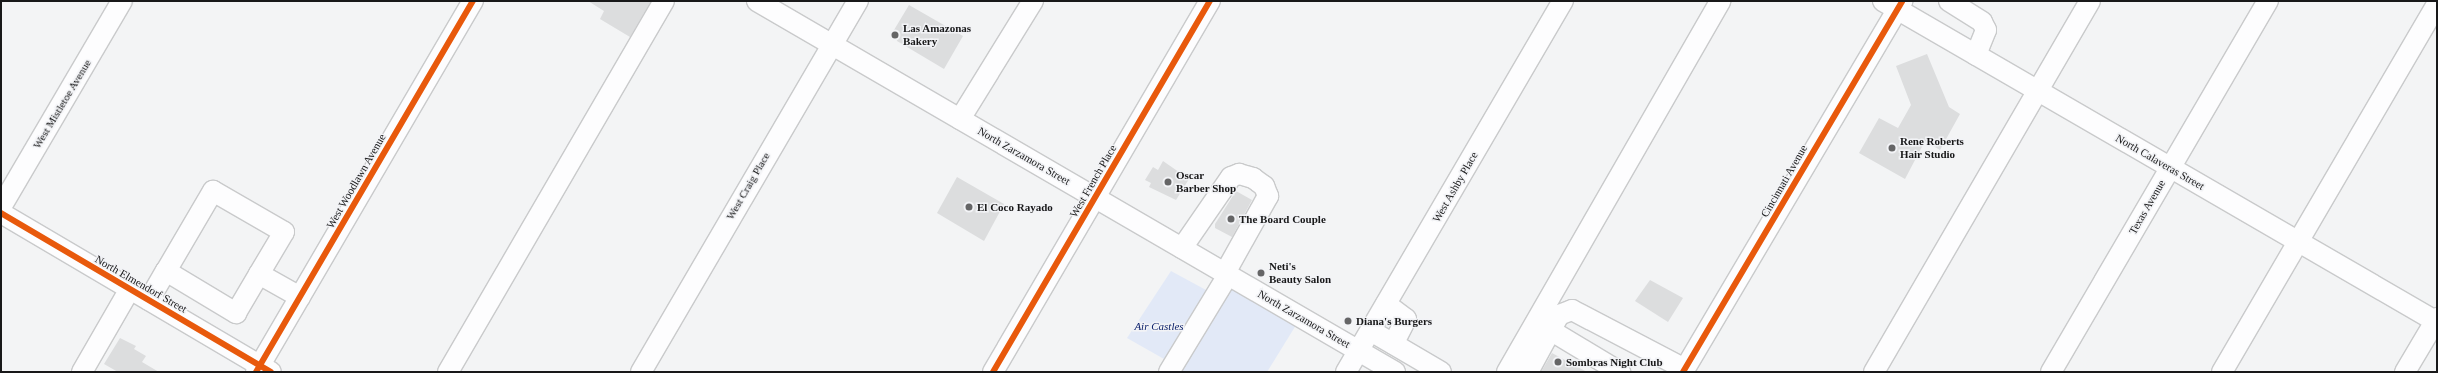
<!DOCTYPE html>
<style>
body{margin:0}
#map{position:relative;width:2438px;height:373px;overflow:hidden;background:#f3f4f5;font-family:"Times New Roman",serif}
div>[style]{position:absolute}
.green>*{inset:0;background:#e2e9f7}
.building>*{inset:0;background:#dcddde}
.roads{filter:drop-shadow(1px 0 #c9cacb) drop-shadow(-1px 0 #c9cacb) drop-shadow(0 1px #c9cacb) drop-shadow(0 -1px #c9cacb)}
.minor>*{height:20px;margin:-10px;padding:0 10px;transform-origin:10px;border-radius:10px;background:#fdfdfe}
.cycleway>*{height:6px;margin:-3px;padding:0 3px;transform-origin:3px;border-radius:3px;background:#e8590c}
.dots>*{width:11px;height:11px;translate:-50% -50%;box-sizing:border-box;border:2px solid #f2f3f6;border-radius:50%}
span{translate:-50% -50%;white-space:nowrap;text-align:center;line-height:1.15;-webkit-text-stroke:3px #f2f3f6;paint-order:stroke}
.poi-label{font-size:11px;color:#181819;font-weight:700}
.left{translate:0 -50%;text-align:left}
.street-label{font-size:11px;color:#181819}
.park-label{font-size:11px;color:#0c216c;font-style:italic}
.frame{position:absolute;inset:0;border:2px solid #181819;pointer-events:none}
</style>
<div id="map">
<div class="green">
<div style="clip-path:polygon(1171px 271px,1206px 290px,1164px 359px,1127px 338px)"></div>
<div style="clip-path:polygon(1228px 275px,1301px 317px,1267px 372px,1169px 372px)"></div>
</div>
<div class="building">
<div style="clip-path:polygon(588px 1px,651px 1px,630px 37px,600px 19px,604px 11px)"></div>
<div style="clip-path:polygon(909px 5px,963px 36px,944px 69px,897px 41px,894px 30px)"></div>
<div style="clip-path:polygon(1927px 54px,1949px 107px,1960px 114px,1940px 150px,1925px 141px,1905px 179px,1859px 153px,1879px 118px,1898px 128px,1911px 105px,1896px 66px)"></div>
<div style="clip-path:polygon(1163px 161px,1189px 179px,1176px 200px,1149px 187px,1151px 183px,1145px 180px,1153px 167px,1158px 170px)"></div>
<div style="clip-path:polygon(957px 177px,1004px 204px,984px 241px,937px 213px)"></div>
<div style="clip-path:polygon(1236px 191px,1252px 200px,1232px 237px,1215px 228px,1215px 224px)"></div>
<div style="clip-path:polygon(1650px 280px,1683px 298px,1668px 322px,1635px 301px)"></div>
<div style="clip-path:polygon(120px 338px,136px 346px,134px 349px,146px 356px,142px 362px,159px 372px,118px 372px,104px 364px)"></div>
<div style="clip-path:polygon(1552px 353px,1587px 372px,1541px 372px)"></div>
</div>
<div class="roads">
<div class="minor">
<div style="left:757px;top:1px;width:738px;rotate:30.18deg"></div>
<div style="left:1883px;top:1px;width:640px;rotate:30.09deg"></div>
<div style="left:1949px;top:1px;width:39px;rotate:32deg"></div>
<div style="left:1982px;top:22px;width:9px;rotate:63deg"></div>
<div style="left:1986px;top:30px;width:27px;rotate:112deg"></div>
<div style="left:960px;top:119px;width:139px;rotate:-58.3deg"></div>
<div style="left:1px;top:207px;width:239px;rotate:-59.6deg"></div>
<div style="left:1px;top:213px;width:313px;rotate:30.5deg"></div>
<div style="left:1182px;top:248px;width:86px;rotate:-55.4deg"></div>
<div style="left:1231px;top:177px;width:9px;rotate:-21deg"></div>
<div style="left:1239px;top:174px;width:15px;rotate:16deg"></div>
<div style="left:1253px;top:178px;width:14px;rotate:36deg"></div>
<div style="left:1264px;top:186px;width:11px;rotate:68deg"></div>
<div style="left:1268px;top:196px;width:88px;rotate:119.2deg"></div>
<div style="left:166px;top:271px;width:93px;rotate:-59.6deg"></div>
<div style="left:213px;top:191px;width:82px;rotate:30deg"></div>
<div style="left:284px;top:232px;width:49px;rotate:120.8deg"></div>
<div style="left:149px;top:300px;width:34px;rotate:-60deg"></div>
<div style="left:166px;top:271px;width:82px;rotate:31deg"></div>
<div style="left:236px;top:313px;width:45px;rotate:-59.5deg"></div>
<div style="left:259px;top:274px;width:47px;rotate:29.3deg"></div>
<div style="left:1386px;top:304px;width:25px;rotate:37deg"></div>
<div style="left:1406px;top:319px;width:28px;rotate:117deg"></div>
<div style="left:1550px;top:330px;width:82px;rotate:31deg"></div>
<div style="left:1371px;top:331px;width:81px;rotate:30.4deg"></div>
<div style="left:82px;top:372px;width:96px;rotate:-60deg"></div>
<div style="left:256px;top:372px;width:430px;rotate:-59.7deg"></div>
<div style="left:448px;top:372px;width:429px;rotate:-59.8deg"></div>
<div style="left:641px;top:372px;width:430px;rotate:-59.7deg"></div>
<div style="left:993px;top:372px;width:430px;rotate:-59.7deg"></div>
<div style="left:1169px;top:372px;width:114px;rotate:-58.7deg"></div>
<div style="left:1346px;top:372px;width:430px;rotate:-59.7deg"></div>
<div style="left:1507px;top:372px;width:428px;rotate:-60.1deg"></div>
<div style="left:1528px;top:372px;width:65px;rotate:-61.5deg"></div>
<div style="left:1559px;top:315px;width:14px;rotate:-21deg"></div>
<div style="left:1572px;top:310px;width:127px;rotate:27.6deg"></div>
<div style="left:1683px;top:372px;width:431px;rotate:-59.4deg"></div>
<div style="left:1874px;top:372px;width:429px;rotate:-59.8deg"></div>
<div style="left:2051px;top:372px;width:430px;rotate:-59.7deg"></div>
<div style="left:2222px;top:372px;width:426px;rotate:-59.7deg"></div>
<div style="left:2405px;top:372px;width:63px;rotate:-59.3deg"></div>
</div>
</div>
<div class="cycleway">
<div style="left:1px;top:213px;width:313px;rotate:30.5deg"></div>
<div style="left:256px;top:372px;width:430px;rotate:-59.7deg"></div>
<div style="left:993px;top:372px;width:430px;rotate:-59.7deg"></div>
<div style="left:1683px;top:372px;width:431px;rotate:-59.4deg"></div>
</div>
<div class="dots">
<div style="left:895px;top:35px;background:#656566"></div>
<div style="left:1892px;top:148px;background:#656566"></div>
<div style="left:1168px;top:182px;background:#656566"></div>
<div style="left:969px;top:207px;background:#656566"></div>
<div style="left:1231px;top:219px;background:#656566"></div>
<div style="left:1261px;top:273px;background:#656566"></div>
<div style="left:1348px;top:321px;background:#656566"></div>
<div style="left:1558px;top:362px;background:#656566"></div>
</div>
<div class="poi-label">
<span class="left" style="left:903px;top:35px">Las Amazonas<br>Bakery</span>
<span class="left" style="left:1900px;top:148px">Rene Roberts<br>Hair Studio</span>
<span class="left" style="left:1176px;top:182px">Oscar<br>Barber Shop</span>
<span class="left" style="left:977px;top:207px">El Coco Rayado</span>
<span class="left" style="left:1239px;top:219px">The Board Couple</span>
<span class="left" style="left:1269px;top:273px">Neti's<br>Beauty Salon</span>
<span class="left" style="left:1356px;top:321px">Diana's Burgers</span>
<span class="left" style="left:1566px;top:362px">Sombras Night Club</span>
</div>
<div class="street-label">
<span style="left:62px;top:104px;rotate:-59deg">West Mistletoe Avenue</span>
<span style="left:1024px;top:156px;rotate:30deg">North Zarzamora Street</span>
<span style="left:2160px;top:162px;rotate:30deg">North Calaveras Street</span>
<span style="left:356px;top:181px;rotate:-60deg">West Woodlawn Avenue</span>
<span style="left:1093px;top:181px;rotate:-60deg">West French Place</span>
<span style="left:1784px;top:181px;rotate:-60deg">Cincinnati Avenue</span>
<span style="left:748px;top:186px;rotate:-60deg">West Craig Place</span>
<span style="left:1455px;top:187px;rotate:-60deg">West Ashby Place</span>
<span style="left:2147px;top:207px;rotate:-60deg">Texas Avenue</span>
<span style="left:141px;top:284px;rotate:30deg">North Elmendorf Street</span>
<span style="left:1304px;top:319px;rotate:30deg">North Zarzamora Street</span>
</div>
<div class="park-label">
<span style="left:1159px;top:326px">Air Castles</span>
</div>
<div class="frame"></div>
</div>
